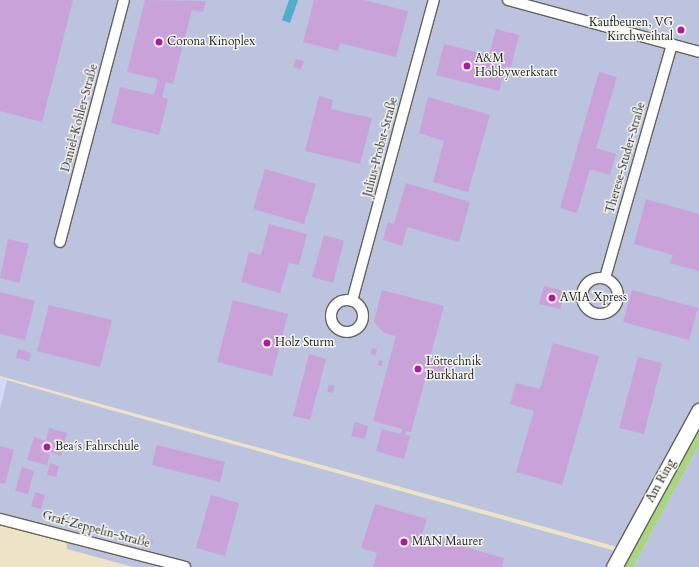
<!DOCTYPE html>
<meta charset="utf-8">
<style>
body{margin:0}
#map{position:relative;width:699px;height:567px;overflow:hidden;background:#eee3c6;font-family:Cardo,serif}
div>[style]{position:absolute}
.built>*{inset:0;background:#d2d9f9}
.industrial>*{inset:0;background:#bcc3de}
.green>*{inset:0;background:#a9d582}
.water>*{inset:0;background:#4fadce}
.building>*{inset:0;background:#c8a2d9}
.roads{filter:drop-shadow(1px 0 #666258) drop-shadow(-1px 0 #666258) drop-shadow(0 1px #666258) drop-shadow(0 -1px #666258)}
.street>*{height:10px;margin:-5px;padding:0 5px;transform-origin:5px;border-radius:5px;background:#fff}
.street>.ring{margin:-5px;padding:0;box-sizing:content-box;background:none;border:10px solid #fff;border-radius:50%}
.secondary>*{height:15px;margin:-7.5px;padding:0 7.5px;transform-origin:7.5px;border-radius:7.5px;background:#fff}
.dots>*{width:11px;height:11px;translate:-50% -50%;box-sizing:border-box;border:2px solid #f6f6f2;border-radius:50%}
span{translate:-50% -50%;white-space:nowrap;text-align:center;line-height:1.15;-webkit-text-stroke:3px #f6f6f2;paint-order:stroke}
.poi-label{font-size:12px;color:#1c1c1c}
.right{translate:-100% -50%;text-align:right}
.left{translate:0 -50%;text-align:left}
.street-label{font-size:12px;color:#1c1c1c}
</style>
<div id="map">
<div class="built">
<div style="clip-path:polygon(0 378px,7px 380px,0 409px)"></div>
</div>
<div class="industrial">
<div style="clip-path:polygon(0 0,699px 0,699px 405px,621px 548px,0 376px)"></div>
<div style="clip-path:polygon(7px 380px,100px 407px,619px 552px,610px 567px,133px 567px,67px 549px,66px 537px,0 521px,0 409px)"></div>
<div style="clip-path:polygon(699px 445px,699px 567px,633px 567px)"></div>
</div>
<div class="green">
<div style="clip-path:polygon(699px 420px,699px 445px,633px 567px,621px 567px)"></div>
</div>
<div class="water">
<div style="clip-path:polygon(289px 0,298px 0,290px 23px,282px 20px)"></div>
</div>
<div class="building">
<div style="clip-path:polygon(0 0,73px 0,42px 122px,0 111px)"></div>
<div style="clip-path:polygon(145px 0,206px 1px,203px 12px,192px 10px,173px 84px,166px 82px,162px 97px,168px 99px,159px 135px,111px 123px,120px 87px,154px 95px,158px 79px,127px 72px)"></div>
<div style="clip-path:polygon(314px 0,364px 0,408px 11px,396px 57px,340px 43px,338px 51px,303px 42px)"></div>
<div style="clip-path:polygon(496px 29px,519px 35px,511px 67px,506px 66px,499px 91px,436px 75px,444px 44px,489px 55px)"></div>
<div style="clip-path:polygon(296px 59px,304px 61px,301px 69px,293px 67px)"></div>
<div style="clip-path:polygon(599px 72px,617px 77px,596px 148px,616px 154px,610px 175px,590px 169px,577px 213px,560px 208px)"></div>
<div style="clip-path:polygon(319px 96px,333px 100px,331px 109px,372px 118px,360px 164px,305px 151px)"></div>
<div style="clip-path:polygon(428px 97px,490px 115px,468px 192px,433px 182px,444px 141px,419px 133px)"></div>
<div style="clip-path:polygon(265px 169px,316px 184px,304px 224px,253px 209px)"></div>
<div style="clip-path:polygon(406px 183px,470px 202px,459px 242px,407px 227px,402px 246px,383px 240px,388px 222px,394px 224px)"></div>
<div style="clip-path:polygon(646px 199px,699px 214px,699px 271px,670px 263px,673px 255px,634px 244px)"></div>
<div style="clip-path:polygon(269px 224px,307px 234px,299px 265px,289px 263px,280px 293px,241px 282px,249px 252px,261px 255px)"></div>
<div style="clip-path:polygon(324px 235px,344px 241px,333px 283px,312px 277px)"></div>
<div style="clip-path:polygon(8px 239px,29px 244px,19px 283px,0 278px)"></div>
<div style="clip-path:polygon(544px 286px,565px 291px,560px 309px,539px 304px)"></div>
<div style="clip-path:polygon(382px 290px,444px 306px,430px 357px,451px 363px,446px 381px,426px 376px,411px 432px,406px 431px,405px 435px,410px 436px,404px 459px,376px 451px,382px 429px,401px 434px,402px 429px,373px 421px,396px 336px,384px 333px,374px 321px)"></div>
<div style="clip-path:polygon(632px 290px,698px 308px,689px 340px,623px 322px)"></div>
<div style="clip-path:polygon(0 292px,35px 301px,25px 340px,0 334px)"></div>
<div style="clip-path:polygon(233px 300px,288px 314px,272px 376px,217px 362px)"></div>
<div style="clip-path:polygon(49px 305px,112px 320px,100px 367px,37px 351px)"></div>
<div style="clip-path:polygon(553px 343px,599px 356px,562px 485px,516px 472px,534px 411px,510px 404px,516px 383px,540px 389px)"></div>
<div style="clip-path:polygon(372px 348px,377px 349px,376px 355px,371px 354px)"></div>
<div style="clip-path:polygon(18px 349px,31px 353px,29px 361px,16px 358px)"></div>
<div style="clip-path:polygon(309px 354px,326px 359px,310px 420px,293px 416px)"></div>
<div style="clip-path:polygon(638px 357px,662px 363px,644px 434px,619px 428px)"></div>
<div style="clip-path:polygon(379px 360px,383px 361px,382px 366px,377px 365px)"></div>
<div style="clip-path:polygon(329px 385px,335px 386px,333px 393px,327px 392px)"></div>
<div style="clip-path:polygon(355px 422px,368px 426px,365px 439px,351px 436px)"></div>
<div style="clip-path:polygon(49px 428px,67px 433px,61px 456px,50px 452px,47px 465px,27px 460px,34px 437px,46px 441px)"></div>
<div style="clip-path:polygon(157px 445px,225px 462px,220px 482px,152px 465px)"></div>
<div style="clip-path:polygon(0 446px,14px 450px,5px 484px,0 483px)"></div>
<div style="clip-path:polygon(50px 463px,59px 466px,56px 477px,47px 475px)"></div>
<div style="clip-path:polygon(22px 467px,34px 471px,28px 494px,15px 491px)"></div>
<div style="clip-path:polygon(35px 492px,45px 495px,41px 509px,31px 506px)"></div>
<div style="clip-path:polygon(211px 495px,239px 503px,225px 556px,196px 548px)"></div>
<div style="clip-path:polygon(375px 504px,427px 519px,422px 535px,504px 558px,502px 567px,373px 567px,377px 553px,361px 548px)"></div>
<div style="clip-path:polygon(142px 537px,153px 540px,152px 545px,141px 543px)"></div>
</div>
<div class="roads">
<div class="street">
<div style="left:508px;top:0;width:198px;rotate:15.2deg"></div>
<div style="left:60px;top:242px;width:250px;rotate:-75.2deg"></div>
<div class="ring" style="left:582px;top:278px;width:26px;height:26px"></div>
<div style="left:605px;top:278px;width:242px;rotate:-74deg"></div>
<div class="ring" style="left:331px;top:300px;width:22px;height:22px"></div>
<div style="left:352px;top:301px;width:312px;rotate:-74.8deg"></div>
<div style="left:0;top:519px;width:191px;rotate:14.5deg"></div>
</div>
<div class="secondary">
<div style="left:614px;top:567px;width:178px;rotate:-61.4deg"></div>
</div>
</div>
<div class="dots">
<div style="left:681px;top:30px;background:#b5179e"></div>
<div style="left:159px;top:42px;background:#b5179e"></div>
<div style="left:467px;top:66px;background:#b5179e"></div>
<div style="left:552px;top:298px;background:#b5179e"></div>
<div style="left:267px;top:343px;background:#b5179e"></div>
<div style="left:418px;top:369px;background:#b5179e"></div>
<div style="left:47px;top:447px;background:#b5179e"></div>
<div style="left:404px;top:542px;background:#b5179e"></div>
</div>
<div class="poi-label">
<span class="right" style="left:673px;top:30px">Kaufbeuren, VG<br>Kirchweihtal</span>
<span class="left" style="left:167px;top:42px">Corona Kinoplex</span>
<span class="left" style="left:475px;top:66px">A&amp;M<br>Hobbywerkstatt</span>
<span class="left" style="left:560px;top:298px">AVIA Xpress</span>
<span class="left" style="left:275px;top:343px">Holz Sturm</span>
<span class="left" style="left:426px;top:369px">Löttechnik<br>Burkhard</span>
<span class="left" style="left:55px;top:447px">Bea´s Fahrschule</span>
<span class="left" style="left:412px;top:542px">MAN Maurer</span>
</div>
<div class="street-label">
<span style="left:80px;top:118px;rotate:-75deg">Daniel-Kohler-Straße</span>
<span style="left:381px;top:147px;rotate:-75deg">Julius-Probst-Straße</span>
<span style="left:626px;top:158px;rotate:-74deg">Therese-Studer-Straße</span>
<span style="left:661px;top:481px;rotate:-61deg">Am Ring</span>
<span style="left:96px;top:530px;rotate:15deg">Graf-Zeppelin-Straße</span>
</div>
</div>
